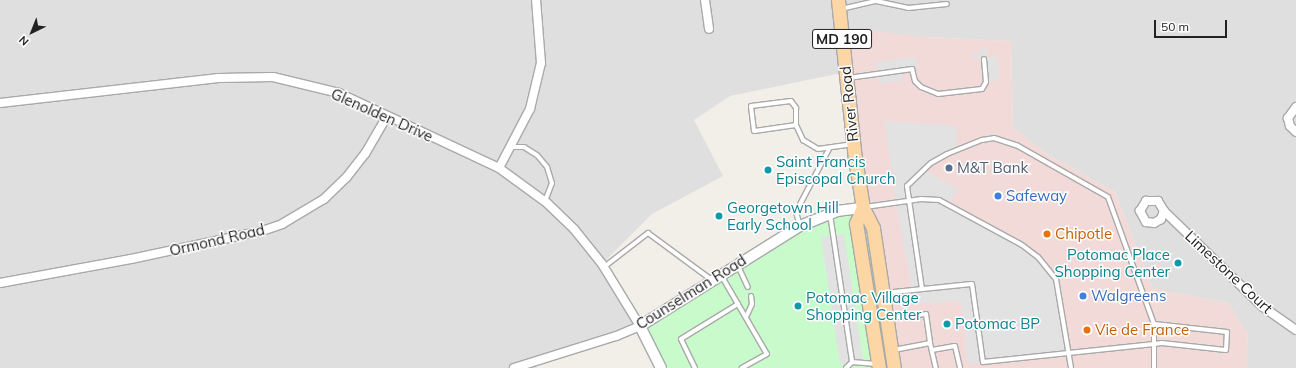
<!DOCTYPE html>
<style>
body{margin:0}
#map{position:relative;width:1296px;height:368px;overflow:hidden;background:#f2efe9;font-family:Mulish,sans-serif}
div>[style]{position:absolute}
.residential>*{inset:0;background:#e0dfdf}
.commercial>*{inset:0;background:#f2dad9}
.park>*{inset:0;background:#c8facc}
.parking>*{inset:0;background:#e2e2e2}
.roads{filter:drop-shadow(1px 0 #a9a9a9) drop-shadow(-1px 0 #a9a9a9) drop-shadow(0 1px #a9a9a9) drop-shadow(0 -1px #a9a9a9)}
.service>*{height:4px;margin:-2px;padding:0 2px;transform-origin:2px;border-radius:2px;background:#fff}
.minor>*{height:8px;margin:-4px;padding:0 4px;transform-origin:4px;border-radius:4px;background:#fff}
.tertiary>*{height:10px;margin:-5px;padding:0 5px;transform-origin:5px;border-radius:5px;background:#fff}
.primary>*{height:13px;margin:-6.5px;padding:0 6.5px;transform-origin:6.5px;border-radius:6.5px;background:#fcd6a4}
.dots>*{width:11px;height:11px;translate:-50% -50%;box-sizing:border-box;border:2px solid #fff;border-radius:50%}
span{translate:-50% -50%;white-space:nowrap;text-align:center;line-height:1.15;-webkit-text-stroke:3px #fff;paint-order:stroke}
.shield-label span{padding:1px 3px;background:#fff;border:1px solid;border-radius:3px;-webkit-text-stroke-width:0}
.shield-label{font-size:14px;color:#222;font-weight:700}
.street-label{font-size:15px;color:#222}
.culture-label{font-size:15px;color:#0d838f}
.left{translate:0 -50%;text-align:left}
.right{translate:-100% -50%;text-align:right}
.service-label{font-size:15px;color:#4e5e75}
.shop-label{font-size:15px;color:#366cbe}
.food-label{font-size:15px;color:#c56008}
.north{position:absolute;left:12px;top:12px;width:40px;height:40px;-webkit-text-stroke:3px #fff;paint-order:stroke;rotate:223deg;font-size:11px;font-weight:700;line-height:16px;text-align:center;color:#222}
.north::after{content:'';display:block;margin:auto;width:14px;height:18px;background:#222;clip-path:polygon(50% 0,100% 100%,50% 72%,0 100%)}
.scale{position:absolute;left:1154px;top:20px;width:73px;height:18px;box-sizing:border-box;border:2px solid #222;border-top:0;padding-left:5px;font-size:12px;line-height:14px;white-space:nowrap;color:#222;-webkit-text-stroke:3px #fff;paint-order:stroke}
</style>
<div id="map">
<div class="residential">
<div style="clip-path:polygon(0 0,1296px 0,1296px 368px,1246px 368px,1248px 335px,1228px 303px,1153px 289px,1115px 192px,1047px 154px,1013px 128px,1011px 41px,926px 37px,846px 72px,730px 96px,694px 120px,723px 176px,652px 214px,602px 264px,640px 326px,533px 362px,537px 368px,0 368px)"></div>
</div>
<div class="commercial">
<div style="clip-path:polygon(841px 27px,926px 37px,1011px 41px,1013px 128px,1047px 154px,1115px 192px,1153px 289px,1228px 303px,1248px 335px,1246px 368px,886px 368px,873px 228px,863px 207px)"></div>
</div>
<div class="park">
<div style="clip-path:polygon(863px 208px,873px 228px,886px 368px,661px 368px,640px 326px,800px 226px)"></div>
</div>
<div class="parking">
<div style="clip-path:polygon(981px 46px,986px 46px,987px 57px,997px 56px,1000px 80px,986px 82px,983px 59px,973px 60px,973px 54px,982px 53px)"></div>
<div style="clip-path:polygon(916px 57px,918px 68px,901px 70px,903px 81px,879px 84px,876px 62px)"></div>
<div style="clip-path:polygon(885px 121px,956px 126px,957px 150px,924px 170px,958px 189px,949px 204px,1038px 257px,1054px 275px,1068px 353px,968px 364px,961px 301px,915px 304px,896px 203px)"></div>
<div style="clip-path:polygon(844px 234px,863px 360px,840px 364px,821px 237px)"></div>
</div>
<div class="roads">
<div class="service">
<div style="left:841px;top:9px;width:36px;rotate:-13deg"></div>
<div style="left:876px;top:1px;width:33px;rotate:12deg"></div>
<div style="left:908px;top:8px;width:39px;rotate:-6deg"></div>
<div style="left:848px;top:78px;width:65px;rotate:-8deg"></div>
<div style="left:912px;top:69px;width:12px;rotate:76deg"></div>
<div style="left:915px;top:81px;width:8px;rotate:45deg"></div>
<div style="left:921px;top:87px;width:18px;rotate:22deg"></div>
<div style="left:938px;top:94px;width:44px;rotate:-6.5deg"></div>
<div style="left:982px;top:89px;width:8px;rotate:-60deg"></div>
<div style="left:986px;top:82px;width:23px;rotate:-95deg"></div>
<div style="left:791px;top:101px;width:9px;rotate:54deg"></div>
<div style="left:796px;top:108px;width:17px;rotate:90deg"></div>
<div style="left:796px;top:125px;width:42px;rotate:171.9deg"></div>
<div style="left:754px;top:131px;width:25px;rotate:-97deg"></div>
<div style="left:751px;top:106px;width:40px;rotate:-7.1deg"></div>
<div style="left:796px;top:125px;width:17px;rotate:65deg"></div>
<div style="left:803px;top:140px;width:17px;rotate:31deg"></div>
<div style="left:818px;top:149px;width:34px;rotate:-8deg"></div>
<div style="left:511px;top:147px;width:13px"></div>
<div style="left:524px;top:147px;width:15px;rotate:32deg"></div>
<div style="left:537px;top:155px;width:16px;rotate:50deg"></div>
<div style="left:547px;top:167px;width:17px;rotate:73deg"></div>
<div style="left:552px;top:183px;width:19px;rotate:111deg"></div>
<div style="left:865px;top:207px;width:57px;rotate:-8.1deg"></div>
<div style="left:921px;top:199px;width:18px;rotate:3deg"></div>
<div style="left:939px;top:200px;width:94px;rotate:28.5deg"></div>
<div style="left:1022px;top:245px;width:20px;rotate:37deg"></div>
<div style="left:1038px;top:257px;width:28px;rotate:51deg"></div>
<div style="left:1056px;top:279px;width:90px;rotate:80.4deg"></div>
<div style="left:830px;top:214px;width:150px;rotate:81.5deg"></div>
<div style="left:852px;top:362px;width:24px;rotate:5deg"></div>
<div style="left:800px;top:226px;width:15px;rotate:-106deg"></div>
<div style="left:796px;top:212px;width:71px;rotate:-62.4deg"></div>
<div style="left:738px;top:266px;width:23px;rotate:65deg"></div>
<div style="left:604px;top:267px;width:56px;rotate:-37.7deg"></div>
<div style="left:648px;top:233px;width:79px;rotate:36.3deg"></div>
<div style="left:721px;top:275px;width:91px;rotate:59.8deg"></div>
<div style="left:767px;top:354px;width:29px;rotate:151deg"></div>
<div style="left:922px;top:289px;width:104px;rotate:-98.3deg"></div>
<div style="left:907px;top:186px;width:33px;rotate:-44deg"></div>
<div style="left:931px;top:163px;width:18px;rotate:-29deg"></div>
<div style="left:947px;top:154px;width:38px;rotate:-22deg"></div>
<div style="left:982px;top:140px;width:12px;rotate:-9deg"></div>
<div style="left:994px;top:138px;width:25px;rotate:18deg"></div>
<div style="left:1018px;top:146px;width:103px;rotate:29.5deg"></div>
<div style="left:1108px;top:197px;width:135px;rotate:70.1deg"></div>
<div style="left:1154px;top:324px;width:20px;rotate:90deg"></div>
<div style="left:1154px;top:344px;width:8px;rotate:-7deg"></div>
<div style="left:1162px;top:343px;width:64px;rotate:6.2deg"></div>
<div style="left:1226px;top:350px;width:18px;rotate:-87deg"></div>
<div style="left:1227px;top:332px;width:73px;rotate:-173.7deg"></div>
<div style="left:884px;top:293px;width:88px;rotate:-5.8deg"></div>
<div style="left:972px;top:284px;width:79px;rotate:82deg"></div>
<div style="left:983px;top:362px;width:172px;rotate:-6deg"></div>
<div style="left:1154px;top:344px;width:24px;rotate:90deg"></div>
<div style="left:746px;top:317px;width:14px;rotate:-65deg"></div>
<div style="left:752px;top:304px;width:8px;rotate:-97deg"></div>
<div style="left:889px;top:318px;width:37px;rotate:-6deg"></div>
<div style="left:926px;top:314px;width:29px;rotate:82deg"></div>
<div style="left:930px;top:343px;width:37px;rotate:169deg"></div>
<div style="left:930px;top:343px;width:26px;rotate:77deg"></div>
<div style="left:932px;top:350px;width:23px;rotate:-10deg"></div>
<div style="left:955px;top:346px;width:23px;rotate:77deg"></div>
<div style="left:695px;top:368px;width:32px;rotate:-116deg"></div>
<div style="left:681px;top:339px;width:67px;rotate:-31.6deg"></div>
<div style="left:846px;top:368px;width:8px;rotate:-45deg"></div>
</div>
<div class="minor">
<div style="left:705px;top:0;width:29px;rotate:82deg"></div>
<div style="left:0;top:103px;width:220px;rotate:-6.5deg"></div>
<div style="left:219px;top:78px;width:54px;rotate:-1.1deg"></div>
<div style="left:273px;top:77px;width:68px;rotate:13.6deg"></div>
<div style="left:339px;top:93px;width:177px;rotate:25.1deg"></div>
<div style="left:499px;top:168px;width:59px;rotate:36.1deg"></div>
<div style="left:547px;top:203px;width:37px;rotate:44deg"></div>
<div style="left:574px;top:229px;width:45px;rotate:51.3deg"></div>
<div style="left:602px;top:264px;width:73px;rotate:58.5deg"></div>
<div style="left:640px;top:326px;width:26px;rotate:157deg"></div>
<div style="left:616px;top:336px;width:107px;rotate:162.6deg"></div>
<div style="left:1296px;top:107px;width:14px;rotate:126deg"></div>
<div style="left:1288px;top:118px;width:8px;rotate:76deg"></div>
<div style="left:1290px;top:126px;width:8px;rotate:45deg"></div>
<div style="left:499px;top:168px;width:67px;rotate:-62.3deg"></div>
<div style="left:530px;top:109px;width:47px;rotate:-76.6deg"></div>
<div style="left:541px;top:63px;width:63px;rotate:-94.5deg"></div>
<div style="left:1164px;top:211px;width:9px;rotate:111deg"></div>
<div style="left:1161px;top:219px;width:8px;rotate:150deg"></div>
<div style="left:1154px;top:223px;width:8px;rotate:-173deg"></div>
<div style="left:1146px;top:222px;width:13px;rotate:-119deg"></div>
<div style="left:1140px;top:211px;width:12px;rotate:-59deg"></div>
<div style="left:1146px;top:201px;width:12px"></div>
<div style="left:1158px;top:201px;width:12px;rotate:59deg"></div>
<div style="left:1164px;top:211px;width:138px;rotate:44.1deg"></div>
<div style="left:1263px;top:307px;width:40px;rotate:34.9deg"></div>
<div style="left:0;top:283px;width:133px;rotate:-10.4deg"></div>
<div style="left:131px;top:259px;width:134px;rotate:-12.1deg"></div>
<div style="left:262px;top:231px;width:21px;rotate:-19deg"></div>
<div style="left:282px;top:224px;width:49px;rotate:-30.8deg"></div>
<div style="left:324px;top:199px;width:30px;rotate:-44deg"></div>
<div style="left:346px;top:178px;width:31px;rotate:-52deg"></div>
<div style="left:365px;top:154px;width:44px;rotate:-59.9deg"></div>
</div>
<div class="tertiary">
<div style="left:661px;top:368px;width:47px;rotate:-116.6deg"></div>
<div style="left:640px;top:326px;width:189px;rotate:-32deg"></div>
<div style="left:800px;top:226px;width:40px;rotate:-22deg"></div>
<div style="left:837px;top:211px;width:26px;rotate:-7deg"></div>
</div>
<div class="primary">
<div style="left:838px;top:0;width:159px;rotate:83.9deg"></div>
<div style="left:855px;top:158px;width:51px;rotate:80.9deg"></div>
<div style="left:863px;top:208px;width:22px;rotate:63deg"></div>
<div style="left:873px;top:228px;width:142px;rotate:81.5deg"></div>
<div style="left:863px;top:208px;width:17px;rotate:115deg"></div>
<div style="left:856px;top:223px;width:147px;rotate:81deg"></div>
</div>
</div>
<div class="dots">
<div style="left:949px;top:168px;background:#5c6f8a"></div>
<div style="left:768px;top:170px;background:#0f9aa8"></div>
<div style="left:998px;top:196px;background:#3f7fe0"></div>
<div style="left:719px;top:216px;background:#0f9aa8"></div>
<div style="left:1047px;top:234px;background:#e8710a"></div>
<div style="left:1178px;top:263px;background:#0f9aa8"></div>
<div style="left:1083px;top:296px;background:#3f7fe0"></div>
<div style="left:798px;top:306px;background:#0f9aa8"></div>
<div style="left:947px;top:324px;background:#0f9aa8"></div>
<div style="left:1087px;top:330px;background:#e8710a"></div>
</div>
<div class="shield-label">
<span style="left:842px;top:39px">MD 190</span>
</div>
<div class="street-label">
<span style="left:849px;top:104px;rotate:-96deg">River Road</span>
<span style="left:382px;top:115px;rotate:24deg">Glenolden Drive</span>
<span style="left:217px;top:240px;rotate:-13deg">Ormond Road</span>
<span style="left:1229px;top:272px;rotate:43deg">Limestone Court</span>
<span style="left:691px;top:292px;rotate:-32deg">Counselman Road</span>
</div>
<div class="culture-label">
<span class="left" style="left:776px;top:170px">Saint Francis<br>Episcopal Church</span>
<span class="left" style="left:727px;top:216px">Georgetown Hill<br>Early School</span>
<span class="right" style="left:1170px;top:263px">Potomac Place<br>Shopping Center</span>
<span class="left" style="left:806px;top:306px">Potomac Village<br>Shopping Center</span>
<span class="left" style="left:955px;top:324px">Potomac BP</span>
</div>
<div class="service-label">
<span class="left" style="left:957px;top:168px">M&amp;T Bank</span>
</div>
<div class="shop-label">
<span class="left" style="left:1006px;top:196px">Safeway</span>
<span class="left" style="left:1091px;top:296px">Walgreens</span>
</div>
<div class="food-label">
<span class="left" style="left:1055px;top:234px">Chipotle</span>
<span class="left" style="left:1095px;top:330px">Vie de France</span>
</div>
<div class="north">N</div>
<div class="scale">50 m</div>
</div>
